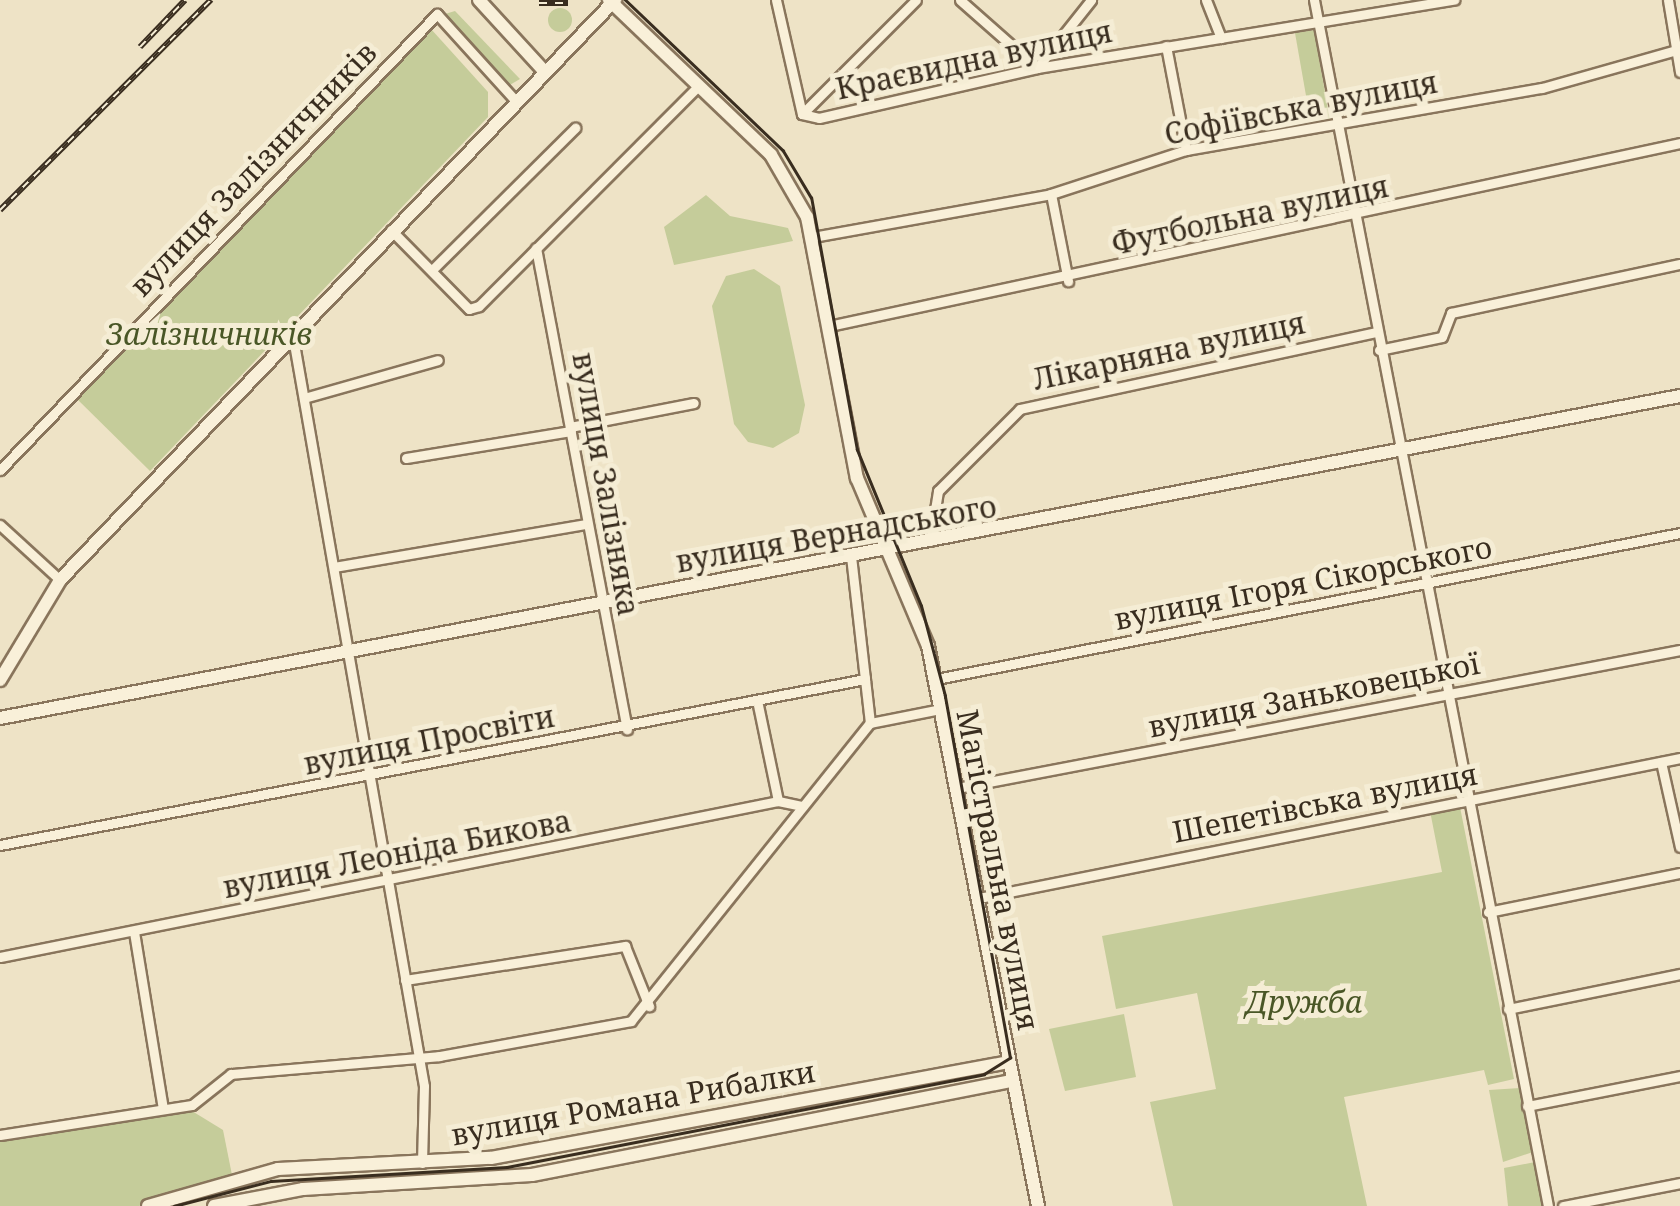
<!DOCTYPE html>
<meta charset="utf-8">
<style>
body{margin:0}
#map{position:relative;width:1680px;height:1206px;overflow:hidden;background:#eee3c6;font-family:"Noto Serif",serif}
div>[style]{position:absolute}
.green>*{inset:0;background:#c5cc9a}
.round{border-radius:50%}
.roads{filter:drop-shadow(2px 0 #89755c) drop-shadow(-2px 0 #89755c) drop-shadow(0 2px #89755c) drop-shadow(0 -2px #89755c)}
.street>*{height:9px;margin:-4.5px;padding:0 4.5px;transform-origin:4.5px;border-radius:4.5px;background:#f9f0d9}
.secondary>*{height:12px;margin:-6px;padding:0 6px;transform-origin:6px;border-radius:6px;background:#f9f0d9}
.tram>*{height:2.5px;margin:-1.25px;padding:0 1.25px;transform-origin:1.25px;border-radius:1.25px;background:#392d1f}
.rail>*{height:6px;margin-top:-3px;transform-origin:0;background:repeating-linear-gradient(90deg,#f5edd5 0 8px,#392d1f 0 16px);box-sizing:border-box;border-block:2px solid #392d1f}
span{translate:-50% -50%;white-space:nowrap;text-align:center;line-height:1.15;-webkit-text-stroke:10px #f5edd5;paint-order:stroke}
.street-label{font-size:30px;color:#392d1f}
.park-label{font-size:30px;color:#495626;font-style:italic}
</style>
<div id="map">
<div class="green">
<div class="round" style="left:548px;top:8px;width:24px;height:24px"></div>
<div style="clip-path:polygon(455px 11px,520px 79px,508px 86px,477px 56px,445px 14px)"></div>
<div style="clip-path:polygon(431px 29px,488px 92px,488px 117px,150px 471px,75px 397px)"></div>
<div style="clip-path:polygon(1314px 30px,1330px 121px,1311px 124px,1295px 33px)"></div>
<div style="clip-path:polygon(706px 195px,730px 216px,788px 228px,793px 241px,674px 265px,664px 227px)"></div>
<div style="clip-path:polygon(754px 269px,780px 286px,805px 405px,799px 433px,773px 448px,748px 442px,734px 424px,712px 306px,726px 276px)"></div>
<div style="clip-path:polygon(1460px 807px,1514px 1079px,1488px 1085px,1484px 1070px,1344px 1097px,1367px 1206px,1173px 1206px,1150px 1102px,1216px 1089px,1197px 993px,1116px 1009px,1102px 936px,1442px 872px,1430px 811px)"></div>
<div style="clip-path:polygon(1124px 1014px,1136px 1077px,1065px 1091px,1049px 1029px)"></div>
<div style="clip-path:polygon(1520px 1088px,1533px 1152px,1503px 1162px,1489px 1090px)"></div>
<div style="clip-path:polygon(192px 1111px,223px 1130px,232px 1175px,139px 1206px,0 1206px,0 1138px)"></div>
<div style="clip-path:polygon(1535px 1162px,1544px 1206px,1508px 1206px,1504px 1168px)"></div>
</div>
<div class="roads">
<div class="street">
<div style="left:776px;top:0;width:117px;rotate:77.2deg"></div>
<div style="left:960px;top:0;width:103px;rotate:41.4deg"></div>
<div style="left:1037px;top:68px;width:87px;rotate:-51.5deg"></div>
<div style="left:1206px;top:0;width:41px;rotate:68.5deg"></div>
<div style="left:1314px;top:0;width:1228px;rotate:79.02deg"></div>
<div style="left:1668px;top:0;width:73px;rotate:80.5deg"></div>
<div style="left:1166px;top:46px;width:106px;rotate:79.1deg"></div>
<div style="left:802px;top:114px;width:17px;rotate:13deg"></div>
<div style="left:819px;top:118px;width:224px;rotate:-12.9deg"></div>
<div style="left:1037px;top:68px;width:423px;rotate:-9.3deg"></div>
<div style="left:802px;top:114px;width:161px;rotate:-45deg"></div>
<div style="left:1051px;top:194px;width:89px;rotate:78.9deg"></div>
<div style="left:391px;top:230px;width:111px;rotate:45.4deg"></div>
<div style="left:469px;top:309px;width:10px;rotate:-17deg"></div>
<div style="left:479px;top:306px;width:312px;rotate:-45.1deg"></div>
<div style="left:813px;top:237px;width:242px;rotate:-10.2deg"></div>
<div style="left:1051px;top:194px;width:142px;rotate:-18.1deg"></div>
<div style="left:1186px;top:150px;width:361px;rotate:-9.9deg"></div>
<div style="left:1542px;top:88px;width:143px;rotate:-15.8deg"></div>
<div style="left:536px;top:248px;width:490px;rotate:79.3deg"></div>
<div style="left:432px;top:270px;width:202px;rotate:-44.8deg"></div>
<div style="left:829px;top:326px;width:870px;rotate:-12.14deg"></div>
<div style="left:292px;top:332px;width:765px;rotate:80.07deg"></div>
<div style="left:424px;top:1086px;width:77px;rotate:91.5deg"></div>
<div style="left:1379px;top:350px;width:64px;rotate:-11.7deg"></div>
<div style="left:1442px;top:337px;width:26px;rotate:-69deg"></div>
<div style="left:1451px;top:313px;width:234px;rotate:-12.1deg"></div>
<div style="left:304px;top:398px;width:139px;rotate:-15.8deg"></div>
<div style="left:570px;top:427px;width:126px;rotate:-11deg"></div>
<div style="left:406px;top:458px;width:167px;rotate:-9.3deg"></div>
<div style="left:0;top:470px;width:632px;rotate:-46.22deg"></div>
<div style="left:437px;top:14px;width:116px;rotate:47.8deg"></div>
<div style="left:0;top:525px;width:81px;rotate:42.5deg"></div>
<div style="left:930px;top:541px;width:51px;rotate:-80.9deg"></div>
<div style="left:938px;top:491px;width:116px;rotate:-45deg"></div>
<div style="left:1020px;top:409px;width:364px;rotate:-12.2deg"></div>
<div style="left:334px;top:567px;width:256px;rotate:-9.7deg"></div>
<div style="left:936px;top:679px;width:758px;rotate:-11.1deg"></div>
<div style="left:758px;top:705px;width:98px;rotate:78.2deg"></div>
<div style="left:870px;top:723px;width:72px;rotate:-11.2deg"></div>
<div style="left:1661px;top:762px;width:87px;rotate:77.4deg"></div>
<div style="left:957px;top:788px;width:736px;rotate:-10.81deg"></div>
<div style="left:0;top:845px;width:881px;rotate:-10.86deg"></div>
<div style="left:979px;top:898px;width:715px;rotate:-11.29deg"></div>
<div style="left:1488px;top:912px;width:196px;rotate:-11.5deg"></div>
<div style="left:134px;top:932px;width:179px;rotate:80.7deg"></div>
<div style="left:0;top:957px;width:793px;rotate:-11.34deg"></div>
<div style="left:778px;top:801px;width:25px;rotate:12deg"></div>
<div style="left:405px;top:980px;width:223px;rotate:-8.8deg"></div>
<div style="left:625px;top:946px;width:65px;rotate:68.2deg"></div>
<div style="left:1508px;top:1009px;width:176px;rotate:-11.5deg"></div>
<div style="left:1527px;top:1106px;width:156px;rotate:-11.1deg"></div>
<div style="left:0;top:1135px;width:194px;rotate:-8.9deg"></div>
<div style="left:192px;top:1105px;width:50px;rotate:-38.5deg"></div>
<div style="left:231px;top:1074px;width:209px;rotate:-4.9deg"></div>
<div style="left:439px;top:1056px;width:195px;rotate:-10.3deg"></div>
<div style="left:631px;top:1021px;width:382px;rotate:-51.3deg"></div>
<div style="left:870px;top:723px;width:168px;rotate:-96.5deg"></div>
<div style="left:1563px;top:1206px;width:119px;rotate:-11.1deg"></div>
</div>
<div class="secondary">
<div style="left:479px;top:0;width:96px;rotate:47.5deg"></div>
<div style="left:609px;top:0;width:224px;rotate:43.7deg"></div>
<div style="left:771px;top:155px;width:72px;rotate:59.9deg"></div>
<div style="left:807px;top:217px;width:266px;rotate:79.2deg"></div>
<div style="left:857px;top:478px;width:182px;rotate:67.1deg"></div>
<div style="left:928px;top:646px;width:571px;rotate:78.89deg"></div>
<div style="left:0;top:680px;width:117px;rotate:-59deg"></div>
<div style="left:60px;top:580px;width:803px;rotate:-46.26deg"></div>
<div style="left:0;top:718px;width:1711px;rotate:-10.85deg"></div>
<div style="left:148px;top:1206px;width:135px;rotate:-15.9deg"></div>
<div style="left:278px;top:1169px;width:213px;rotate:-3deg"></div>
<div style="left:491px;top:1158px;width:527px;rotate:-10.5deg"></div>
<div style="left:214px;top:1206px;width:91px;rotate:-10.8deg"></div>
<div style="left:303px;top:1189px;width:229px;rotate:-3.5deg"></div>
<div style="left:532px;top:1175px;width:490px;rotate:-11.1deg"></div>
</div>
</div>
<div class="tram">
<div style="left:174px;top:1206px;width:100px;rotate:-14.5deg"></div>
<div style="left:271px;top:1181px;width:236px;rotate:-3.4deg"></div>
<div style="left:507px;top:1167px;width:486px;rotate:-11deg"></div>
<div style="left:984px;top:1074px;width:31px;rotate:-32deg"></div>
<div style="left:1010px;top:1058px;width:368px;rotate:-100.2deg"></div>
<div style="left:945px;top:696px;width:93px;rotate:-104.9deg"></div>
<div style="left:921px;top:606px;width:169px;rotate:-112.3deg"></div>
<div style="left:857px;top:450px;width:256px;rotate:-100.3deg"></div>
<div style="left:811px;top:198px;width:55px;rotate:-120.8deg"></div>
<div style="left:783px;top:151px;width:219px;rotate:-136.3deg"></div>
</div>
<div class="rail">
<div style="left:539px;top:3px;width:29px"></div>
<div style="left:140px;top:47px;width:65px;rotate:-46.2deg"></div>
<div style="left:0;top:210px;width:298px;rotate:-44.9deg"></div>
</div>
<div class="street-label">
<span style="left:974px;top:60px;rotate:-12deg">Краєвидна вулиця</span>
<span style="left:1301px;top:108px;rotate:-11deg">Софіївська вулиця</span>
<span style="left:253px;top:169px;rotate:-46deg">вулиця Залізничників</span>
<span style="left:1250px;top:215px;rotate:-12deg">Футбольна вулиця</span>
<span style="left:1169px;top:351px;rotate:-12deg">Лікарняна вулиця</span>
<span style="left:606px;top:484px;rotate:80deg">вулиця Залізняка</span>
<span style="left:836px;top:534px;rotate:-10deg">вулиця Вернадського</span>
<span style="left:1303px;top:583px;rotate:-11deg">вулиця Ігоря Сікорського</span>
<span style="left:1314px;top:695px;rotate:-11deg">вулиця Заньковецької</span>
<span style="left:429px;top:740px;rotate:-11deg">вулиця Просвіти</span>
<span style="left:1325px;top:803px;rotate:-11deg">Шепетівська вулиця</span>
<span style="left:397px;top:854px;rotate:-11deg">вулиця Леоніда Бикова</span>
<span style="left:998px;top:870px;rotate:79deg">Магістральна вулиця</span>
<span style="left:633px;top:1103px;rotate:-10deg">вулиця Романа Рибалки</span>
</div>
<div class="park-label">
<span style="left:209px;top:334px">Залізничників</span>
<span style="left:1304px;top:1002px">Дружба</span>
</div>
</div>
